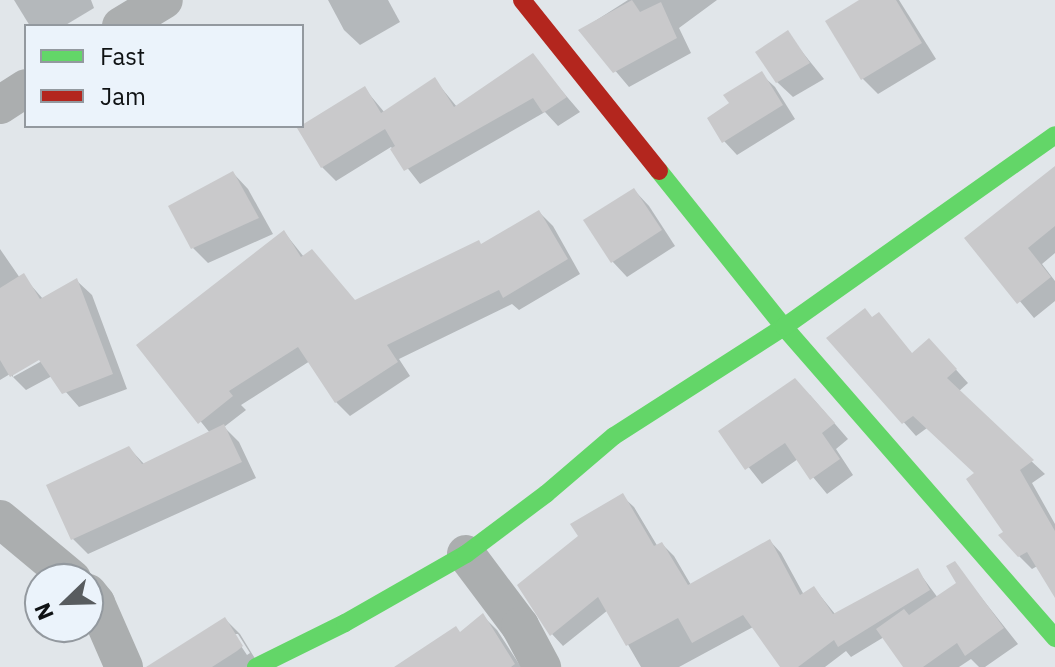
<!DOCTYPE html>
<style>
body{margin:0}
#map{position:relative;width:1055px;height:667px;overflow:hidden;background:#e1e6ea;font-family:"IBM Plex Sans",sans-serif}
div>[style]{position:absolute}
.shadow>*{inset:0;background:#0003}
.building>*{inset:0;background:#c9c9cb}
.street>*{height:38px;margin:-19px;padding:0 19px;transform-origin:19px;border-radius:19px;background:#abaeaf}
.fast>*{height:18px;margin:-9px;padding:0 9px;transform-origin:9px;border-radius:9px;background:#63d668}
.jam>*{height:18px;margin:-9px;padding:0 9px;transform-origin:9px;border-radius:9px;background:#b3261e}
span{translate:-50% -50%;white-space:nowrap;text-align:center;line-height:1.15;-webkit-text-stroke:8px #ebf3fb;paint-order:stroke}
.legend{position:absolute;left:24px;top:24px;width:280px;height:104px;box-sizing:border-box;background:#ebf3fb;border:2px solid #93999f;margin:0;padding:10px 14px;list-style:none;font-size:24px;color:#0f1214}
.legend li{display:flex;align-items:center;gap:16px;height:40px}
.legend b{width:40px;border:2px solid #93999f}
.north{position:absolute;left:24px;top:563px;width:80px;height:80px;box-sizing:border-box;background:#ebf3fb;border:2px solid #93999f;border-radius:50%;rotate:247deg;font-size:22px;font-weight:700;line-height:32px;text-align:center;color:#0f1214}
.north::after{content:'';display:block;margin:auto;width:28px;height:36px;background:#585c5f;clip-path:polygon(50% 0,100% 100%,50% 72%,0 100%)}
</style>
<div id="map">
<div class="shadow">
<div style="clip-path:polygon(14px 0,91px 0,94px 8px,64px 26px,30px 26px)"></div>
<div style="clip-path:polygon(328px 0,388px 0,400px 22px,360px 45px,344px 30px)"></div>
<div style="clip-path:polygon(628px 0,717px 0,679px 28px,691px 53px,629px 87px,581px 30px)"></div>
<div style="clip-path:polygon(863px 0,899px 0,936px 59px,878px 94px,863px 79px)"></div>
<div style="clip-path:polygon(787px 33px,824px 79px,793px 97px,777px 82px)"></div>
<div style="clip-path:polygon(532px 56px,580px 112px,558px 126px,545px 112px,420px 184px,391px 147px,336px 181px,322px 167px,365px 89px,385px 113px,435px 80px,457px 107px)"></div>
<div style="clip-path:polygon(761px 74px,775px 87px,795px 119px,737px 155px,724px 141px)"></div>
<div style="clip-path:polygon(1055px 169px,1055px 253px,1042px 264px,1055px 281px,1055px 301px,1034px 318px,967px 238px)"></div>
<div style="clip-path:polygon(233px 173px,248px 189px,273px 234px,208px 263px,193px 248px)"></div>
<div style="clip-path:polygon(634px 190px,649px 206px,675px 246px,627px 277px,612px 261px)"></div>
<div style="clip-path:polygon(539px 212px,553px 226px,580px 274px,519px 310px,512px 304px,399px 359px,410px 376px,350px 416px,336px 402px,310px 361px,241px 405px,246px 410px,224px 427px,239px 442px,256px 478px,88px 554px,72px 538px,129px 448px,145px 465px,210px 433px,139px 345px,284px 232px,304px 257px,356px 302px,482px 246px)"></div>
<div style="clip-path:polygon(0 249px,20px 278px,23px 276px,43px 299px,77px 281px,92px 295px,127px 389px,79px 407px,52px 376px,26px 390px,13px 377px,49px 357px,47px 354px,13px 373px,13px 377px,10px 374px,0 380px)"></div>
<div style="clip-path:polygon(879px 314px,913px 355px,941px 353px,968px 383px,958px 392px,1045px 474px,1032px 483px,1055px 524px,1055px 556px,1032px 569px,1019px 556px,977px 474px,927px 428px,916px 436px,829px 338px)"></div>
<div style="clip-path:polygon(810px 395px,848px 439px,836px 449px,853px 475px,827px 494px,798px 459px,762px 484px,720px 431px)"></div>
<div style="clip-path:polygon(622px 496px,634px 507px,658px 547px,662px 544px,674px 556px,691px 585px,770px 541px,781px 553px,804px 595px,814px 588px,835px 614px,918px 571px,938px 598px,959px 584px,954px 563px,1018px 644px,985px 667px,979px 667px,971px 659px,959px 667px,905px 667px,884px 637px,851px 657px,846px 651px,825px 667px,782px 667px,753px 627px,679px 667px,641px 667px,608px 610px,563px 646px,552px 634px,580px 537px)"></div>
<div style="clip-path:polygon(483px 616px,497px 630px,521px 667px,400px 667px,460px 633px)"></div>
<div style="clip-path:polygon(evenodd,225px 619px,240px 634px,257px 662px,249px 667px,154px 667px,225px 619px,233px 634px,238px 634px,250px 653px,247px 655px,233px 634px)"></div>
</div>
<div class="building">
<div style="clip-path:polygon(632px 0,640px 12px,661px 2px,677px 38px,613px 73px,578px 30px)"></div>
<div style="clip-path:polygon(859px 0,896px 0,922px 43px,861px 80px,825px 21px)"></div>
<div style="clip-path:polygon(788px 30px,810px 63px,776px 83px,755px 52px)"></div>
<div style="clip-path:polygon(533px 53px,567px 97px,543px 113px,533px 98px,404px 171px,390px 149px,395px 146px,385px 129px,321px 168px,297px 128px,365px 86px,381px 113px,435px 77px,454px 107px)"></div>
<div style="clip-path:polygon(762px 71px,783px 105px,722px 143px,707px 118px,729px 103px,723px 95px)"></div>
<div style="clip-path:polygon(1055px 166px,1055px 226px,1028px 248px,1051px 277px,1017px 304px,964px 238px)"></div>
<div style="clip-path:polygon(233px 171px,259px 218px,191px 249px,168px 206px)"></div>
<div style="clip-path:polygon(634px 188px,662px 230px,611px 263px,583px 220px)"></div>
<div style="clip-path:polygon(539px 210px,568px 259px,503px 298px,499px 290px,387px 345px,398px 362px,335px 403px,298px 347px,229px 391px,233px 396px,198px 424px,136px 345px,284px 230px,301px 257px,312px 249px,355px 300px,479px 240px,481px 244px)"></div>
<div style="clip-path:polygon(24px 273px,40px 299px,77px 278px,113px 374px,62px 394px,39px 360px,10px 377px,0 360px,0 288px)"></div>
<div style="clip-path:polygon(865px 308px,872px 317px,879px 312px,912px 353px,929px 338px,957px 369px,947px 378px,1034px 460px,1020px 470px,1055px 531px,1055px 598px,1027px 552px,1018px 557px,998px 535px,1003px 532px,966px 479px,974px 473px,913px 416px,902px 424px,826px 338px)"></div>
<div style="clip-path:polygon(795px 378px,835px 423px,822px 433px,840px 459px,810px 480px,785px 443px,745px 470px,718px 431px)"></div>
<div style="clip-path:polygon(224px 424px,242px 462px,71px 540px,46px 485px,129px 446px,142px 464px)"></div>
<div style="clip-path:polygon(623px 493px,654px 546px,662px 542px,688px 585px,770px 539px,800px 595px,814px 586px,833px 614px,918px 568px,930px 590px,838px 647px,834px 640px,798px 667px,780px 667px,743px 615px,692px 643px,678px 618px,626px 646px,598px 597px,550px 636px,517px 585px,578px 536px,570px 524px)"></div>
<div style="clip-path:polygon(955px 561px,1004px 628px,965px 656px,957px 643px,923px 667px,903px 667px,876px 629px,904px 609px,909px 615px,956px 583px,946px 566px)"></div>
<div style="clip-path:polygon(483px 613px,515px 664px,511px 667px,394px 667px,456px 626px,460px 632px)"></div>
<div style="clip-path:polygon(225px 617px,243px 646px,237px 651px,212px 667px,146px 667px)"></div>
</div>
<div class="street">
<div style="left:121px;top:26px;width:50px;rotate:-31.2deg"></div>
<div style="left:0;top:105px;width:31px;rotate:-33deg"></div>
<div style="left:0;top:519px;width:94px;rotate:39.8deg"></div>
<div style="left:466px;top:554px;width:90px;rotate:53.1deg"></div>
<div style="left:520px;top:626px;width:47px;rotate:61.8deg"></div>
<div style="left:88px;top:593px;width:13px;rotate:51deg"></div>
<div style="left:96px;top:603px;width:70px;rotate:66.4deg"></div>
</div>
<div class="fast">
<div style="left:659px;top:171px;width:200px;rotate:51.3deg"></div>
<div style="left:784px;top:327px;width:413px;rotate:48.9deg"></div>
<div style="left:256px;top:667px;width:99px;rotate:-26.3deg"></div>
<div style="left:345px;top:623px;width:139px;rotate:-29.7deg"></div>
<div style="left:466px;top:554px;width:100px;rotate:-36.9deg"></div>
<div style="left:546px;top:494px;width:89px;rotate:-40.5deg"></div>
<div style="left:614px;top:436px;width:202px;rotate:-32.7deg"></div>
<div style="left:784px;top:327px;width:332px;rotate:-35.3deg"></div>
</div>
<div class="jam">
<div style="left:522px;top:0;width:219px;rotate:51.3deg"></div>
</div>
<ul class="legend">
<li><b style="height:10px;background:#63d668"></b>Fast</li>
<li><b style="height:10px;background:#b3261e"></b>Jam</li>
</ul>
<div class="north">N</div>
</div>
